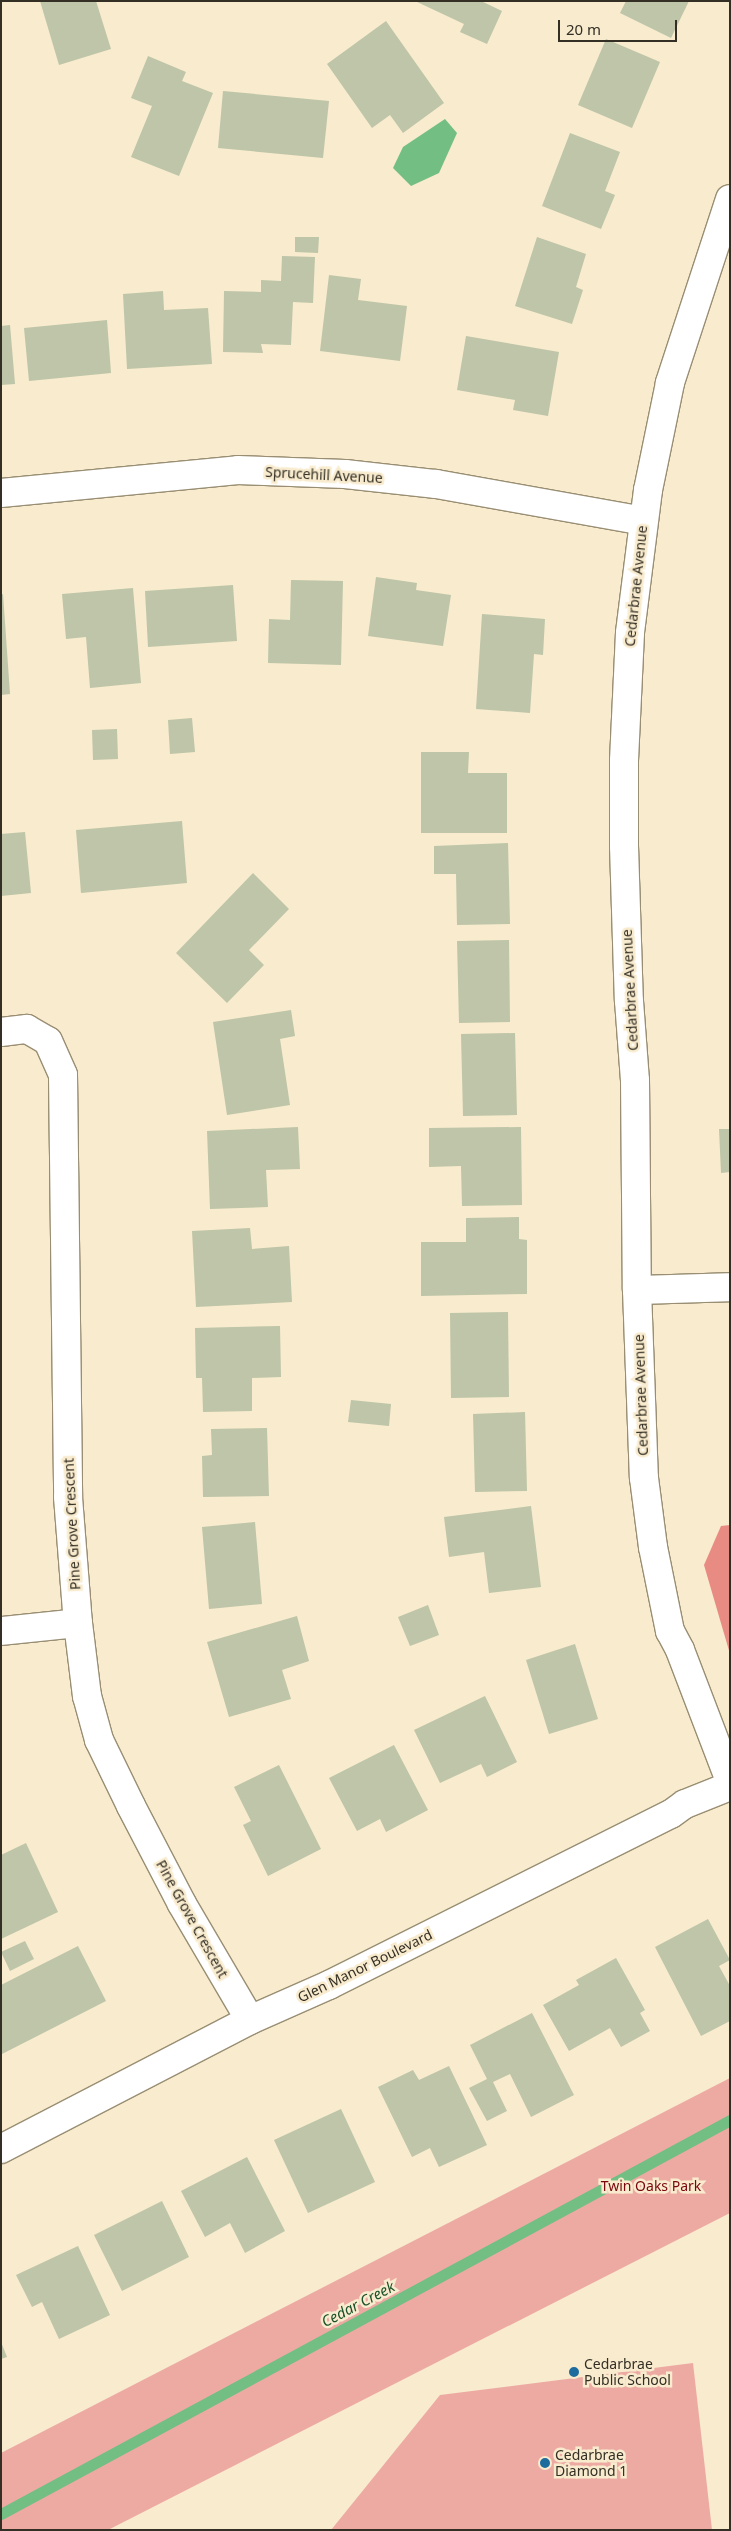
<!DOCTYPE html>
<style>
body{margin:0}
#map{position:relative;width:731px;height:2531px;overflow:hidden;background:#f8ebce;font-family:"Noto Sans",sans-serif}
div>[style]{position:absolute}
.green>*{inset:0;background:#edaaa3}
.forest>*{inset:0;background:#e88c83}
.water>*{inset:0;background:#72be83}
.stream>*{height:11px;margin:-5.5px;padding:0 5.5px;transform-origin:5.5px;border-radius:5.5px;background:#72be83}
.building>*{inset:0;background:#bec5a8}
.roads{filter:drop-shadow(1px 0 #998e73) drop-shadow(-1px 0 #998e73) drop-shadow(0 1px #998e73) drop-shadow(0 -1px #998e73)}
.minor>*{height:28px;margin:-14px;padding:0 14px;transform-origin:14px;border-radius:14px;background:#fff}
.dots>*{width:14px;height:14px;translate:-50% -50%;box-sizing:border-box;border:2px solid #f8ebce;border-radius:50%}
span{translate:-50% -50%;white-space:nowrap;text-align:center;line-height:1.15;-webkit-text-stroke:5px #f8ebce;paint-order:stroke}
.street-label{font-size:14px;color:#342f24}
.park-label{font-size:14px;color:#79050e}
.poi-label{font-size:14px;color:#342f24}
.left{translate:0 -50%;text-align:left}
.water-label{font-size:15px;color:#1a512a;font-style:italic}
.frame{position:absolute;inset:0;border:2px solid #342f24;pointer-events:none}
.scale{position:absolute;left:558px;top:20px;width:119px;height:22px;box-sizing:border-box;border:2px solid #342f24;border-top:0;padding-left:6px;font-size:15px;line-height:18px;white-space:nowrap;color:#342f24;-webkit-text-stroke:4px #f8ebce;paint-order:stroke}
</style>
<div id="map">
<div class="green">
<div style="clip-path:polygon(730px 2078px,730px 2213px,108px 2530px,1px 2530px,1px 2453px)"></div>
<div style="clip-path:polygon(693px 2363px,712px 2530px,331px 2530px,440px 2395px)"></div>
</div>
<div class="forest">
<div style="clip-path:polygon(730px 1525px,730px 1654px,704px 1565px,721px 1526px)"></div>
</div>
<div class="water">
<div style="clip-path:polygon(445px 119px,457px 133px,439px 173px,411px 186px,393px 168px,403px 147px)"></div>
</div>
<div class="stream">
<div style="left:1px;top:2514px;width:829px;rotate:-28.39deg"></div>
</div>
<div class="building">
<div style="clip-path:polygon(40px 1px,96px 1px,111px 49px,59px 65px)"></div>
<div style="clip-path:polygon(415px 1px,481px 1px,502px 11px,487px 44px,460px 32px,464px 24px)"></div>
<div style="clip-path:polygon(626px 1px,689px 1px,671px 38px,620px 13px)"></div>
<div style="clip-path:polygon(386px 21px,444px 103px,403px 133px,390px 115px,372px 128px,327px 64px)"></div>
<div style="clip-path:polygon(606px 39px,660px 62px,632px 128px,578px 105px)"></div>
<div style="clip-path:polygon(148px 56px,186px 72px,182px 81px,213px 93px,179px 176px,131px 157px,152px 106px,131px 98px)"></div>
<div style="clip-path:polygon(223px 91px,329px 101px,323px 158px,218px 148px)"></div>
<div style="clip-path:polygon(570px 133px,620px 152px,605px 191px,615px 195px,601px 229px,542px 206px)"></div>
<div style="clip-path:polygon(295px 237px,319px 237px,318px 253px,295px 252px)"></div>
<div style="clip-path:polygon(537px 237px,586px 254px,576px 287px,583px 290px,572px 324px,515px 306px)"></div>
<div style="clip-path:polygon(282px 256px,315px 257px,313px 303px,293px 302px,291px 345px,261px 344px,263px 353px,223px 352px,224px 291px,261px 292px,261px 280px,281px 281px)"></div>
<div style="clip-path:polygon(329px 275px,361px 279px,358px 300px,407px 306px,400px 361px,320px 351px)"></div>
<div style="clip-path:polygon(163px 291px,164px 310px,208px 308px,212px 364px,127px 369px,123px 294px)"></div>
<div style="clip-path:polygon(107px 320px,111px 373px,29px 381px,24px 328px)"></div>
<div style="clip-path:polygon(10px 325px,15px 384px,1px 385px,1px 326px)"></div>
<div style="clip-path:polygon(466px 336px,559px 352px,548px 416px,513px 410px,515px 400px,457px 390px)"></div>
<div style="clip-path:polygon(376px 577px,417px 583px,416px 590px,451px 595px,443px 646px,368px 636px)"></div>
<div style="clip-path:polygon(291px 580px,343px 581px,341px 665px,268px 663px,269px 619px,290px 620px)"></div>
<div style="clip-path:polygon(233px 585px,237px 641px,148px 647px,145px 591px)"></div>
<div style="clip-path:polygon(133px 588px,141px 683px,90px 688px,86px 637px,66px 639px,62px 594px)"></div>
<div style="clip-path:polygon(3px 594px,10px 694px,1px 695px,1px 595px)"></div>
<div style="clip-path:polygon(482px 614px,545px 619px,543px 655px,534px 654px,530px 713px,476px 709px)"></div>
<div style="clip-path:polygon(192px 718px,195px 752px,170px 754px,168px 720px)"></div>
<div style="clip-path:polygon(117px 729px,118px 759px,93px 760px,92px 730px)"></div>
<div style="clip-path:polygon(421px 752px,469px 752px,468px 773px,507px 773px,507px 833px,421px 833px)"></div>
<div style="clip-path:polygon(182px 821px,187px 883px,81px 893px,76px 830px)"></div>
<div style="clip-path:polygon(25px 832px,31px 893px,1px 896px,1px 834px)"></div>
<div style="clip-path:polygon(508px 843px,510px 924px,457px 925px,456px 874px,434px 874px,434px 846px)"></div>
<div style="clip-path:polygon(253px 873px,289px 909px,249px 950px,264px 965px,227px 1003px,176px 953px)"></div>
<div style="clip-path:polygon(509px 940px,510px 1022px,459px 1023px,457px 941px)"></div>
<div style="clip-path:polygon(291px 1010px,295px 1036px,280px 1039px,290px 1105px,227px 1115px,213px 1022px)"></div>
<div style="clip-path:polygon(515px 1033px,517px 1115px,463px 1116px,461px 1034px)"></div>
<div style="clip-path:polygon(298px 1127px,300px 1169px,266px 1170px,268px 1207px,210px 1209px,207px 1131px)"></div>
<div style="clip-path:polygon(521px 1127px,522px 1205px,462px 1206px,461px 1166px,429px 1167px,429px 1128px)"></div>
<div style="clip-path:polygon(719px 1129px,730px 1129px,730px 1172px,721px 1173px)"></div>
<div style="clip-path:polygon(519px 1217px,519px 1239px,527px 1240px,527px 1294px,421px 1296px,421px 1242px,466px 1242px,466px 1218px)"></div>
<div style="clip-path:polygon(250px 1228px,252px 1249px,289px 1246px,292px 1302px,196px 1307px,192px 1231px)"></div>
<div style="clip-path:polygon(508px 1312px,509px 1397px,451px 1398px,450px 1313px)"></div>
<div style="clip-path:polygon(280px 1326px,281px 1377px,252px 1378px,252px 1411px,203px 1412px,202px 1378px,196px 1378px,195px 1328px)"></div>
<div style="clip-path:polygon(351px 1400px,391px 1404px,389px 1426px,348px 1422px)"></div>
<div style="clip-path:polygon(525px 1412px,527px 1491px,475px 1492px,473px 1414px)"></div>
<div style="clip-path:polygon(267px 1428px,269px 1496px,203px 1497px,202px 1456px,212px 1455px,211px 1429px)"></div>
<div style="clip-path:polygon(531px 1506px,541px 1587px,489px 1593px,484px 1552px,449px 1557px,444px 1517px)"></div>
<div style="clip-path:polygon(255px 1522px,262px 1604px,209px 1609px,202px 1527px)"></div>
<div style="clip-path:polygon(428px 1605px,439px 1635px,410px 1646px,398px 1617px)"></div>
<div style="clip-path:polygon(297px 1616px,309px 1661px,282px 1670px,291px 1699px,229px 1717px,207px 1642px)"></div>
<div style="clip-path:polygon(575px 1644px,598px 1719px,549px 1734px,526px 1660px)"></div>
<div style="clip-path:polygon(485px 1696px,517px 1762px,487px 1777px,481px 1764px,440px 1783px,414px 1730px)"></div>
<div style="clip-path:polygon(394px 1745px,428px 1810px,386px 1832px,380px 1819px,357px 1831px,329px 1778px)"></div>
<div style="clip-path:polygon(279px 1765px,321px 1849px,268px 1876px,243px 1825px,251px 1821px,234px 1787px)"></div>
<div style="clip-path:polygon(26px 1843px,58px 1912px,1px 1939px,1px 1855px)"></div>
<div style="clip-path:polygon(708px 1919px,730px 1960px,719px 1966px,730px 1986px,730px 2021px,701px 2036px,655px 1947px)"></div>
<div style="clip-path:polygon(25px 1941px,34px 1959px,10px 1971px,1px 1952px)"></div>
<div style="clip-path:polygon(78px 1946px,106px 2001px,2px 2054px,1px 1985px)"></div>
<div style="clip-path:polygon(616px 1958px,645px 2010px,640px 2013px,650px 2031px,621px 2047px,610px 2028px,569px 2051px,543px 2005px,579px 1985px,576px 1980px)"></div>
<div style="clip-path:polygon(532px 2013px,574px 2095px,531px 2117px,510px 2074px,493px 2082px,507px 2111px,487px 2121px,469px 2088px,487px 2079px,470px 2045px)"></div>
<div style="clip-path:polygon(449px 2066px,487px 2145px,439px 2167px,430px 2148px,412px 2157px,378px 2087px,413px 2070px,419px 2080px)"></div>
<div style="clip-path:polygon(341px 2109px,375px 2182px,308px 2213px,274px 2140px)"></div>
<div style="clip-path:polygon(247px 2157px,285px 2231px,245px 2253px,230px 2223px,205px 2237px,181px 2191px)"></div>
<div style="clip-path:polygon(162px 2201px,189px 2257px,122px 2291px,94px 2235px)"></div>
<div style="clip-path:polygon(78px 2246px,110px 2315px,59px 2339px,42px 2302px,32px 2307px,16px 2275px)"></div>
<div style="clip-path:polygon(1px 2342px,7px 2357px,1px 2359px)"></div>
</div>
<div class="roads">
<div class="minor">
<div style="left:730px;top:199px;width:194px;rotate:108.1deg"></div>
<div style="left:670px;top:383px;width:109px;rotate:101.6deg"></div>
<div style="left:648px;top:490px;width:144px;rotate:97.2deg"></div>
<div style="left:630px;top:633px;width:128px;rotate:92.7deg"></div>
<div style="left:624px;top:761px;width:85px;rotate:90deg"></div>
<div style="left:624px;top:846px;width:155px;rotate:88.2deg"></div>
<div style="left:629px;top:1001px;width:79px;rotate:85.7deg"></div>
<div style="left:635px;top:1080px;width:210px;rotate:89.5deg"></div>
<div style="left:637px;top:1290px;width:188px;rotate:87.9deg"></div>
<div style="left:644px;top:1478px;width:70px;rotate:82.6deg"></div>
<div style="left:653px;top:1547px;width:86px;rotate:78.6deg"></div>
<div style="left:670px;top:1631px;width:21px;rotate:62deg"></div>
<div style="left:680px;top:1650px;width:140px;rotate:69.1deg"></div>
<div style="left:1px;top:493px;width:238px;rotate:-5.5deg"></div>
<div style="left:238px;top:470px;width:107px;rotate:2.1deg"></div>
<div style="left:345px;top:474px;width:92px;rotate:6.3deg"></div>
<div style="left:436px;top:484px;width:210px;rotate:10.1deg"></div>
<div style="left:1px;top:1032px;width:26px;rotate:-7deg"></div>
<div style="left:27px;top:1029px;width:24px;rotate:30deg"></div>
<div style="left:48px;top:1041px;width:37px;rotate:66deg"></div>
<div style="left:63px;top:1075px;width:422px;rotate:89.3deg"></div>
<div style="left:68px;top:1497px;width:126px;rotate:85.5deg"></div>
<div style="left:78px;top:1623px;width:74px;rotate:83deg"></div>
<div style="left:87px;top:1696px;width:46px;rotate:74.7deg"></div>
<div style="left:99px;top:1740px;width:73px;rotate:64.1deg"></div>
<div style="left:131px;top:1806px;width:110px;rotate:62.5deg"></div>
<div style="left:182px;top:1904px;width:134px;rotate:59.6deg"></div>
<div style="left:637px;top:1290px;width:93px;rotate:-1.8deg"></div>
<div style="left:1px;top:1631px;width:77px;rotate:-5.9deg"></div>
<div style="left:1px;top:2149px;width:280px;rotate:-27.4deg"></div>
<div style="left:250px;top:2020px;width:86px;rotate:-23.9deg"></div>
<div style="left:329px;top:1985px;width:382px;rotate:-26.6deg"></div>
<div style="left:671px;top:1814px;width:17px;rotate:-36deg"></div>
<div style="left:685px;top:1804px;width:48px;rotate:-21.8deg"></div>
</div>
</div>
<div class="dots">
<div style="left:574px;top:2372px;background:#1e6b9d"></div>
<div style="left:545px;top:2463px;background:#1e6b9d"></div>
</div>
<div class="street-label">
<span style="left:324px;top:475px;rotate:3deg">Sprucehill Avenue</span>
<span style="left:636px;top:586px;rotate:-84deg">Cedarbrae Avenue</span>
<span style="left:630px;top:990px;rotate:-93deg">Cedarbrae Avenue</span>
<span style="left:641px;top:1395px;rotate:-92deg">Cedarbrae Avenue</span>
<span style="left:72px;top:1524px;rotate:-93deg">Pine Grove Crescent</span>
<span style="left:192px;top:1919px;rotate:61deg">Pine Grove Crescent</span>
<span style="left:365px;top:1966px;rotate:-26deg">Glen Manor Boulevard</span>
</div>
<div class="park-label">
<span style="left:651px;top:2186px">Twin Oaks Park</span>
</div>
<div class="poi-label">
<span class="left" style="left:584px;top:2372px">Cedarbrae<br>Public School</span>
<span class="left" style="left:555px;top:2463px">Cedarbrae<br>Diamond 1</span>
</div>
<div class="water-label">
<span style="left:358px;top:2304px;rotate:-28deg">Cedar Creek</span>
</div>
<div class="frame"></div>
<div class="scale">20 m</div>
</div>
